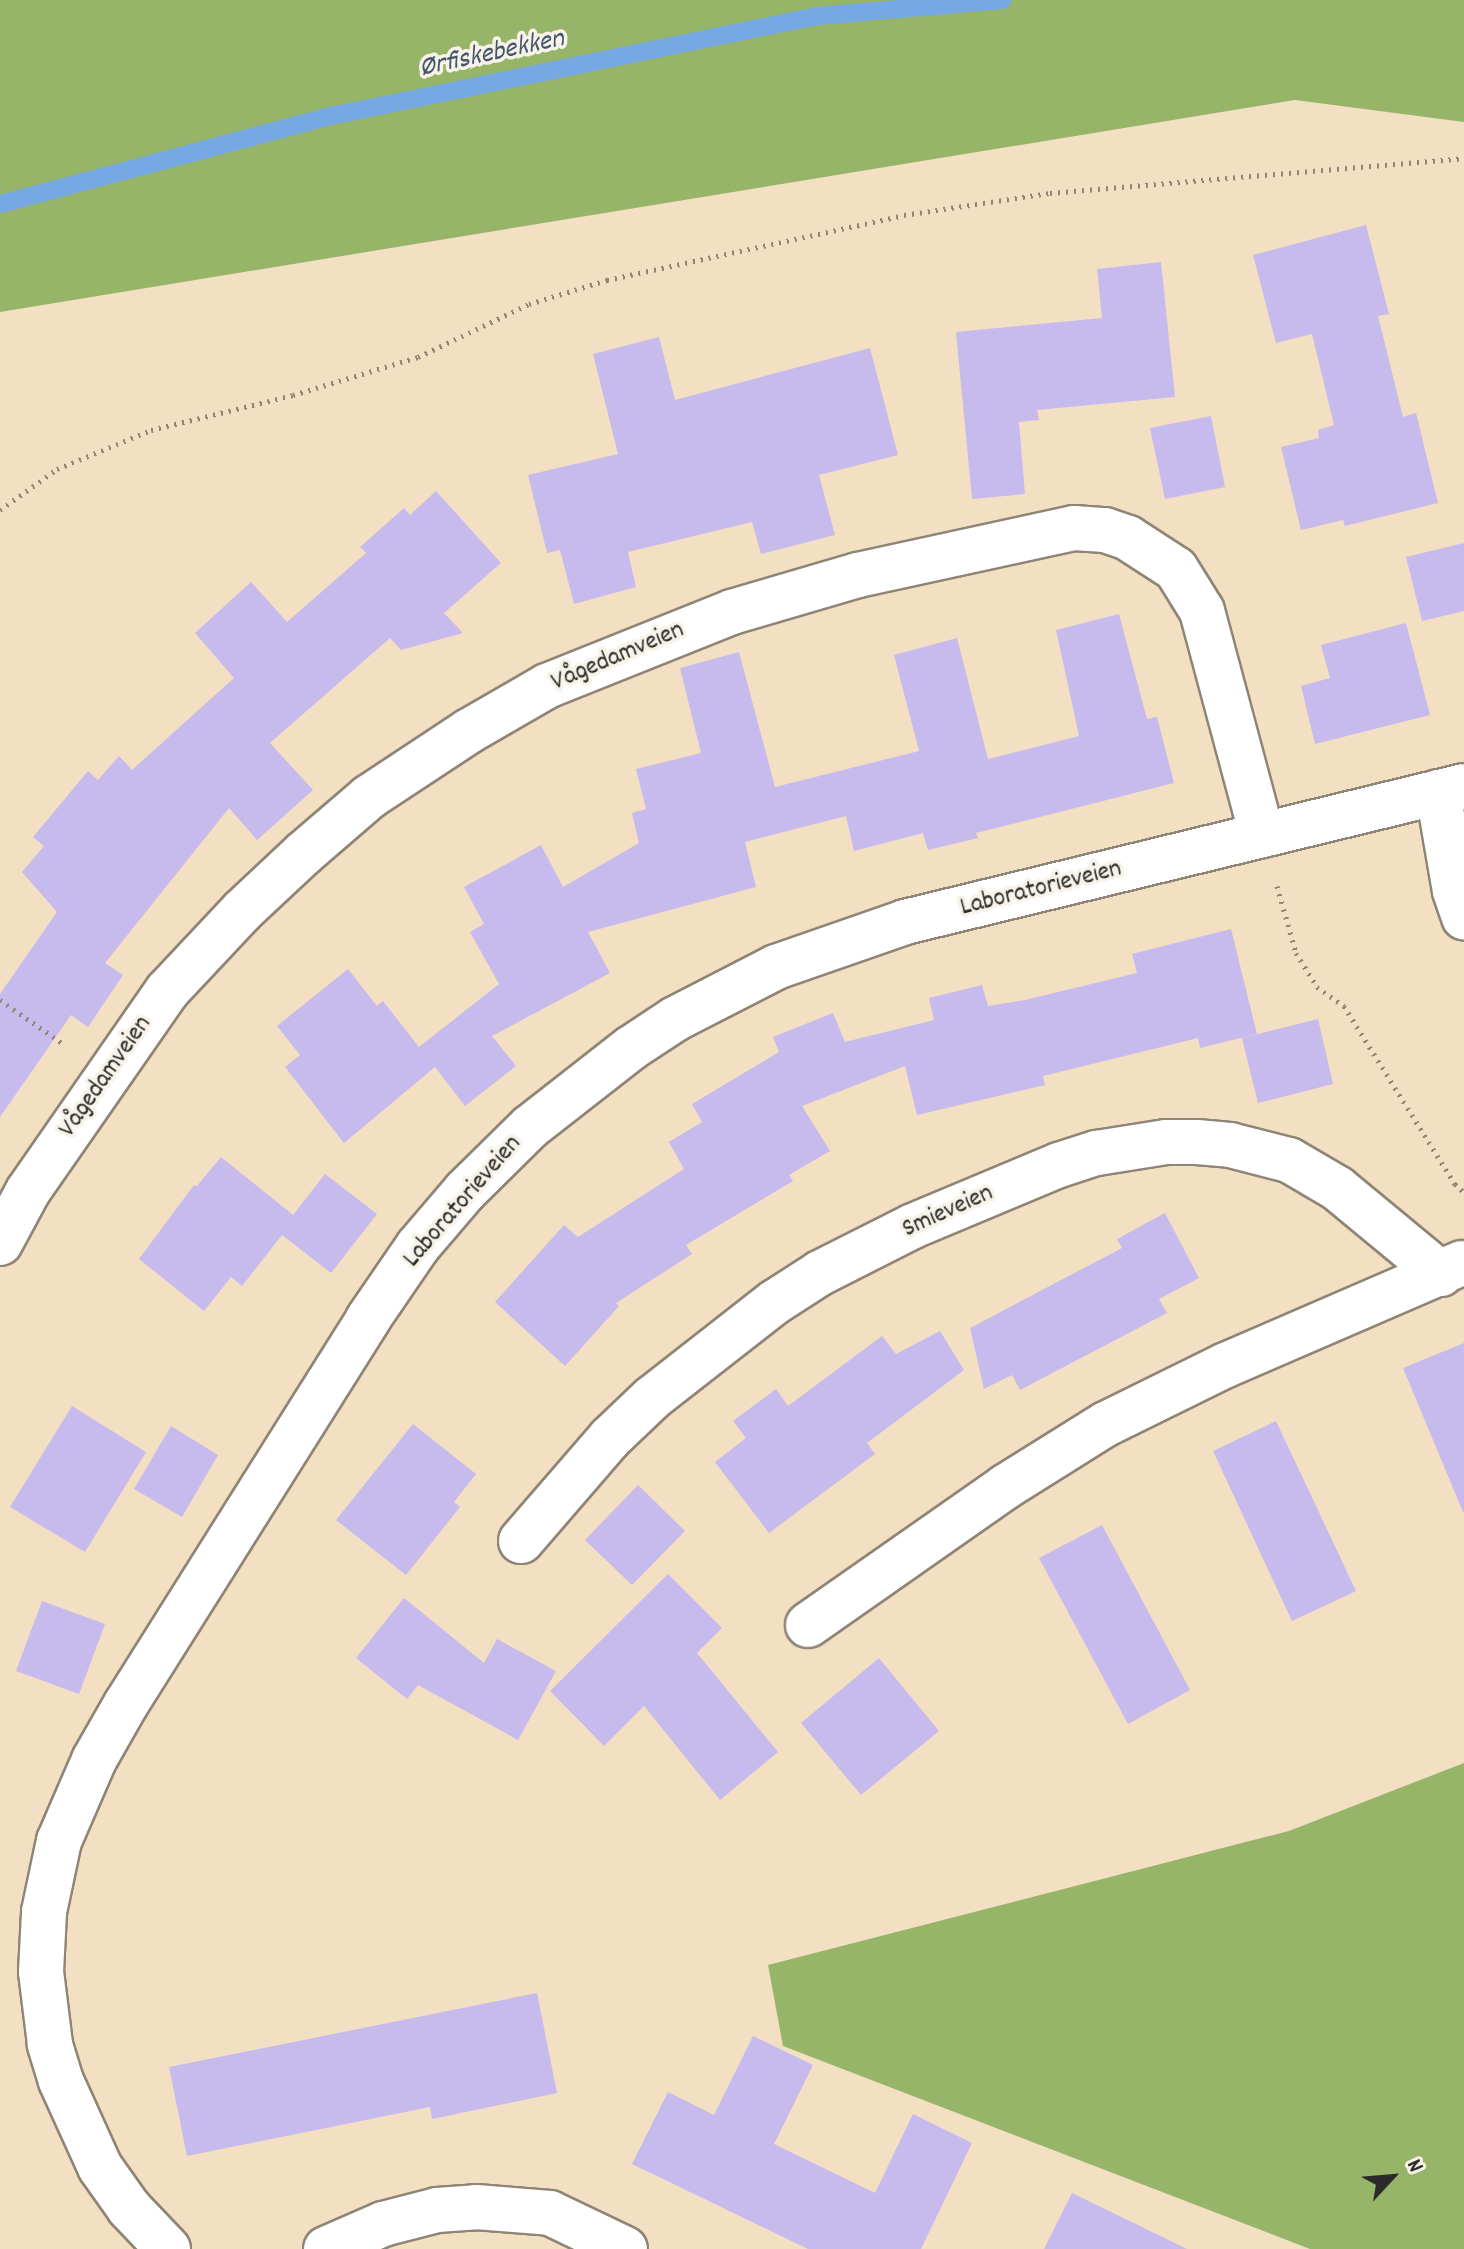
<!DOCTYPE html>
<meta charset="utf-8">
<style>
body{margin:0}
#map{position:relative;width:1464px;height:2249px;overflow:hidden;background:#f3dfc2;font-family:Dekko,sans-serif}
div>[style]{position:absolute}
.forest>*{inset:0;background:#96b568}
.stream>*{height:18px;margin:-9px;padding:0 9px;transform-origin:9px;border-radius:9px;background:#76a9e3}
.building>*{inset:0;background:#c7baed}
.path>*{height:5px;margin-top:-2.5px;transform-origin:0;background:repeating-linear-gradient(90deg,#8f8576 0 2px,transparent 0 8px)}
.roads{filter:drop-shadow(2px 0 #8f8576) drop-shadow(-2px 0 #8f8576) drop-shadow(0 2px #8f8576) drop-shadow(0 -2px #8f8576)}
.minor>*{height:44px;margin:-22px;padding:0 22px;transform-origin:22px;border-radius:22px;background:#fff}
span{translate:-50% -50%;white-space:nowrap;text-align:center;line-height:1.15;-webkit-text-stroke:7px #f7f3e8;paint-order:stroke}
.street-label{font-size:26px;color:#2b2b2b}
.water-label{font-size:28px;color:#45576b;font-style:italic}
.north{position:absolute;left:1352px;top:2137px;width:80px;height:80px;-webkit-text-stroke:6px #f7f3e8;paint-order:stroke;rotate:64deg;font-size:22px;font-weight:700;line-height:32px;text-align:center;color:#2b2b2b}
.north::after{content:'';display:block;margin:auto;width:28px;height:36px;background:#2b2b2b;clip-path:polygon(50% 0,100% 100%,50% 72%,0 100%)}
</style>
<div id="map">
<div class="forest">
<div style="clip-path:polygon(0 0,1464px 0,1464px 122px,1295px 100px,0 312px)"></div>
<div style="clip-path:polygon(1464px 1763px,1464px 2249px,1310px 2249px,783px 2046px,768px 1965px,1289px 1831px)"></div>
</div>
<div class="stream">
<div style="left:0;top:204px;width:337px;rotate:-14.9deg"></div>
<div style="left:326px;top:117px;width:501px;rotate:-11.62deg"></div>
<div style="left:817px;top:16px;width:186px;rotate:-4.9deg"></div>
</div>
<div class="building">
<div style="clip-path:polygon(1366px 225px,1389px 314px,1378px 316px,1403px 417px,1416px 413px,1438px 503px,1345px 526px,1343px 520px,1301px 530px,1281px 447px,1319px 438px,1318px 430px,1334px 425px,1312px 334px,1276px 343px,1253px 255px)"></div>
<div style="clip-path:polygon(1161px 262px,1175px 397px,1037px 410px,1039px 420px,1019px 422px,1025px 494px,972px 499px,956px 332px,1102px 318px,1097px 269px)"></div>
<div style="clip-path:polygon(659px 337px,675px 400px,870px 348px,898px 455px,819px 475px,835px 535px,761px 554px,752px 522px,628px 552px,636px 587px,574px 604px,560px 550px,547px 553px,528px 475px,618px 454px,593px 354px)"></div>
<div style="clip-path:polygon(1211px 416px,1225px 487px,1165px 499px,1150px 428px)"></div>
<div style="clip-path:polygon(436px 491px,501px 563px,444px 613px,463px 633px,401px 650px,390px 638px,270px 743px,313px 790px,257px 840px,229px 808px,105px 963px,123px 975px,88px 1027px,71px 1015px,0 1117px,0 994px,57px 912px,22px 872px,44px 846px,33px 837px,88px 771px,98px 780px,119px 756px,132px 770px,234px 678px,195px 633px,251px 582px,287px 622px,366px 553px,360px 547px,404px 508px,410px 515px)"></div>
<div style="clip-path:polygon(1464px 543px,1464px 611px,1422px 621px,1406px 557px)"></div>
<div style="clip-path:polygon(1119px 614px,1147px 719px,1157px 717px,1174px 783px,976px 833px,978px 838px,928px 850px,923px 833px,854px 851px,846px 816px,745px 842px,756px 887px,588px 932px,610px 973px,492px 1036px,516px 1066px,465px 1106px,435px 1067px,344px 1143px,285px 1067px,300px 1055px,277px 1026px,348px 969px,377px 1006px,383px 1001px,422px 1051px,419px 1047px,499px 984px,470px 932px,484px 924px,464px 887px,541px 845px,563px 887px,639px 843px,632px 813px,646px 809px,636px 769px,701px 753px,680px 668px,739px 652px,775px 787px,919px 751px,894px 655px,957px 638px,988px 759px,1079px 736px,1056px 630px)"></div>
<div style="clip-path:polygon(1406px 623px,1430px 715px,1315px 744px,1301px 686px,1330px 678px,1321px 645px)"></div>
<div style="clip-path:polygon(1231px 929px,1257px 1034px,1200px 1048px,1198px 1038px,1043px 1076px,1045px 1085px,917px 1115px,905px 1066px,802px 1106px,830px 1151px,789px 1175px,793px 1181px,686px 1245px,692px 1254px,616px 1303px,619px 1306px,565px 1366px,495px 1302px,564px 1225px,578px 1237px,684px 1169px,669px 1142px,702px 1122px,692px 1104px,779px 1052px,773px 1037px,833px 1013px,845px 1042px,934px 1020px,929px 998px,982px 985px,988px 1006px,1025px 1000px,1137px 973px,1132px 954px)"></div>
<div style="clip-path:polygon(1318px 1019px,1333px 1084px,1258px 1103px,1242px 1038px)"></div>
<div style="clip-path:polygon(221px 1157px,293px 1215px,325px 1174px,377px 1214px,331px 1273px,282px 1235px,242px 1286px,231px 1277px,204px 1311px,139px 1259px,194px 1185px,197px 1186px)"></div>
<div style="clip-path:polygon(1165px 1213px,1199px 1278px,1159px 1299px,1167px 1313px,1020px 1390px,1012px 1375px,984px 1389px,970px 1328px,1122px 1248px,1117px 1239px)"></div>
<div style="clip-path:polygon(940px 1331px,964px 1370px,867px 1443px,875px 1454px,769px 1533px,715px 1462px,746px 1438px,733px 1421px,776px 1389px,788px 1406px,882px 1336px,896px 1354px)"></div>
<div style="clip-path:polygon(1464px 1343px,1464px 1512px,1463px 1512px,1403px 1368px)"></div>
<div style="clip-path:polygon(72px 1406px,146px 1452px,85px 1552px,10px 1507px)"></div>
<div style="clip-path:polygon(1276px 1421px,1356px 1591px,1292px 1621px,1213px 1451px)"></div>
<div style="clip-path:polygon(413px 1424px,476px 1474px,454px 1502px,460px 1507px,406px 1575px,336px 1520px)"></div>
<div style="clip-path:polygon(171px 1426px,218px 1455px,182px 1517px,134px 1489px)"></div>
<div style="clip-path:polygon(638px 1485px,685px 1531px,632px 1585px,585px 1540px)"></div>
<div style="clip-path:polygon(1102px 1525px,1190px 1690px,1128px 1724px,1039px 1558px)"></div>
<div style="clip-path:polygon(668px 1574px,722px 1628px,697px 1653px,778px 1752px,720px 1800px,644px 1706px,604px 1746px,550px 1691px)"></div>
<div style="clip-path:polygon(404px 1598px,484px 1663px,497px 1639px,556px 1671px,518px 1740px,418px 1685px,407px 1699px,356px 1658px)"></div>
<div style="clip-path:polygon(42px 1601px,105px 1624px,79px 1694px,16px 1671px)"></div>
<div style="clip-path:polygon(879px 1658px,939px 1731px,861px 1795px,801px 1723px)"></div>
<div style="clip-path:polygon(537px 1993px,557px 2093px,432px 2119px,430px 2107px,187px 2156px,169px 2067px)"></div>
<div style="clip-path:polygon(753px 2036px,813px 2065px,774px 2144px,875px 2193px,913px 2114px,972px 2143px,921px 2249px,808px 2249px,632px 2164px,668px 2092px,714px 2115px)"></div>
<div style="clip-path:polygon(1072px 2193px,1187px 2249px,1044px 2249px)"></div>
</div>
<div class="path">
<div style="left:0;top:510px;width:70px;rotate:-35.7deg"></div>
<div style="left:57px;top:469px;width:102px;rotate:-22.5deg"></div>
<div style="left:151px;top:430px;width:146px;rotate:-13.8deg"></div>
<div style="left:293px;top:395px;width:131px;rotate:-16.9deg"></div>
<div style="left:418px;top:357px;width:123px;rotate:-25.5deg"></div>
<div style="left:529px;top:304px;width:82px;rotate:-17.1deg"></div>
<div style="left:607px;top:280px;width:304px;rotate:-12.3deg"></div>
<div style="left:904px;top:215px;width:148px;rotate:-8.6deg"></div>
<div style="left:1050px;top:193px;width:415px;rotate:-4.8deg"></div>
<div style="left:1277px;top:886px;width:70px;rotate:74.2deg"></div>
<div style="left:1296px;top:953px;width:40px;rotate:58deg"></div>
<div style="left:1317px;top:987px;width:33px;rotate:35deg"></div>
<div style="left:1344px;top:1006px;width:210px;rotate:58.1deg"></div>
<div style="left:1455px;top:1184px;width:12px;rotate:42deg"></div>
<div style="left:0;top:1000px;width:79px;rotate:34.7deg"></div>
</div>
<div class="roads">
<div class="minor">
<div style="left:1438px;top:792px;width:100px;rotate:80.3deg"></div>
<div style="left:1455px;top:891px;width:28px;rotate:71deg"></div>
<div style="left:0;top:1243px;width:59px;rotate:-61.7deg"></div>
<div style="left:28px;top:1191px;width:244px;rotate:-55.2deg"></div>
<div style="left:167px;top:991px;width:110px;rotate:-46.8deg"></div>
<div style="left:242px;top:911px;width:85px;rotate:-43.1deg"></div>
<div style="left:304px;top:853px;width:86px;rotate:-40.7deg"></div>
<div style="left:369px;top:797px;width:120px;rotate:-33.4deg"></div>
<div style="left:469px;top:731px;width:90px;rotate:-30deg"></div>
<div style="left:547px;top:686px;width:199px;rotate:-21.8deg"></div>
<div style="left:732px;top:612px;width:131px;rotate:-16.4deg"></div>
<div style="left:858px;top:575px;width:221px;rotate:-12.3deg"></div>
<div style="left:1074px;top:528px;width:31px;rotate:4deg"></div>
<div style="left:1105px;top:530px;width:24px;rotate:19deg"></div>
<div style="left:1128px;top:538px;width:57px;rotate:32.9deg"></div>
<div style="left:1176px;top:569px;width:49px;rotate:58.2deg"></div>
<div style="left:1202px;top:611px;width:232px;rotate:75deg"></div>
<div style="left:521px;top:1541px;width:136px;rotate:-49.2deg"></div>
<div style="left:610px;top:1438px;width:58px;rotate:-43.6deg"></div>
<div style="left:652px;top:1398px;width:156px;rotate:-38deg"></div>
<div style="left:775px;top:1302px;width:54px;rotate:-32.8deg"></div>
<div style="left:820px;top:1273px;width:104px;rotate:-26.8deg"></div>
<div style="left:913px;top:1226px;width:158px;rotate:-22.7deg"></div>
<div style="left:1059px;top:1165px;width:40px;rotate:-18deg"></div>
<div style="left:1097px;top:1153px;width:70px;rotate:-9.1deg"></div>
<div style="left:1166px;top:1142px;width:31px"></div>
<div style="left:1197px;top:1142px;width:33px;rotate:5deg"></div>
<div style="left:1230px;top:1145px;width:61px;rotate:14.3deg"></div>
<div style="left:1289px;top:1160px;width:56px;rotate:30.3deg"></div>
<div style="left:1337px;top:1188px;width:135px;rotate:39.6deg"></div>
<div style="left:808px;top:1625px;width:241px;rotate:-35deg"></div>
<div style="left:1005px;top:1487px;width:119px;rotate:-32deg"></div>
<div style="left:1106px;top:1424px;width:134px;rotate:-26.2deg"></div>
<div style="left:1226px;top:1365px;width:257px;rotate:-23.4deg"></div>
<div style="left:168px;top:2249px;width:57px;rotate:-133.6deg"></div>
<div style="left:129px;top:2208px;width:50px;rotate:-125.3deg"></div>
<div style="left:100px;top:2167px;width:94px;rotate:-114.4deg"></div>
<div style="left:61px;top:2081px;width:39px;rotate:-107deg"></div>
<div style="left:50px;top:2044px;width:73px;rotate:-97.1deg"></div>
<div style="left:41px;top:1972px;width:60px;rotate:-87.1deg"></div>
<div style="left:44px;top:1912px;width:73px;rotate:-78.1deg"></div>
<div style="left:59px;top:1841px;width:88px;rotate:-66.6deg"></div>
<div style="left:94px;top:1760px;width:64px;rotate:-60.3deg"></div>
<div style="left:126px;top:1704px;width:455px;rotate:-57.8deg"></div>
<div style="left:368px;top:1319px;width:88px;rotate:-55.6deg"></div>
<div style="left:418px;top:1246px;width:72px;rotate:-49.5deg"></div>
<div style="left:465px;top:1191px;width:91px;rotate:-44.6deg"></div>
<div style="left:530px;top:1127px;width:128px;rotate:-38deg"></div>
<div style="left:631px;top:1048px;width:53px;rotate:-33.4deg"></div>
<div style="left:675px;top:1019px;width:114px;rotate:-27.2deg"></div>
<div style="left:776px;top:967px;width:137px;rotate:-19.2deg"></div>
<div style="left:905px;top:922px;width:575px;rotate:-13.67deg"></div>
<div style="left:326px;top:2249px;width:62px;rotate:-23.7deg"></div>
<div style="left:383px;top:2224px;width:56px;rotate:-14.5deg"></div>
<div style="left:437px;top:2210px;width:39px;rotate:-4deg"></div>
<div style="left:476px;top:2207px;width:74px;rotate:4.6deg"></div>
<div style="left:550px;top:2213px;width:83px;rotate:25.6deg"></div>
</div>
</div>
<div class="street-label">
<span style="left:618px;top:657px;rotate:-23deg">Vågedamveien</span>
<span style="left:1041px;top:889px;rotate:-14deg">Laboratorieveien</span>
<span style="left:106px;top:1077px;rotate:-55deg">Vågedamveien</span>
<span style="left:463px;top:1202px;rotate:-49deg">Laboratorieveien</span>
<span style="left:948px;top:1212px;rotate:-24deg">Smieveien</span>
</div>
<div class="water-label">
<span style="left:492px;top:55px;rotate:-12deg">Ørfiskebekken</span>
</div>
<div class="north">N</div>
</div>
